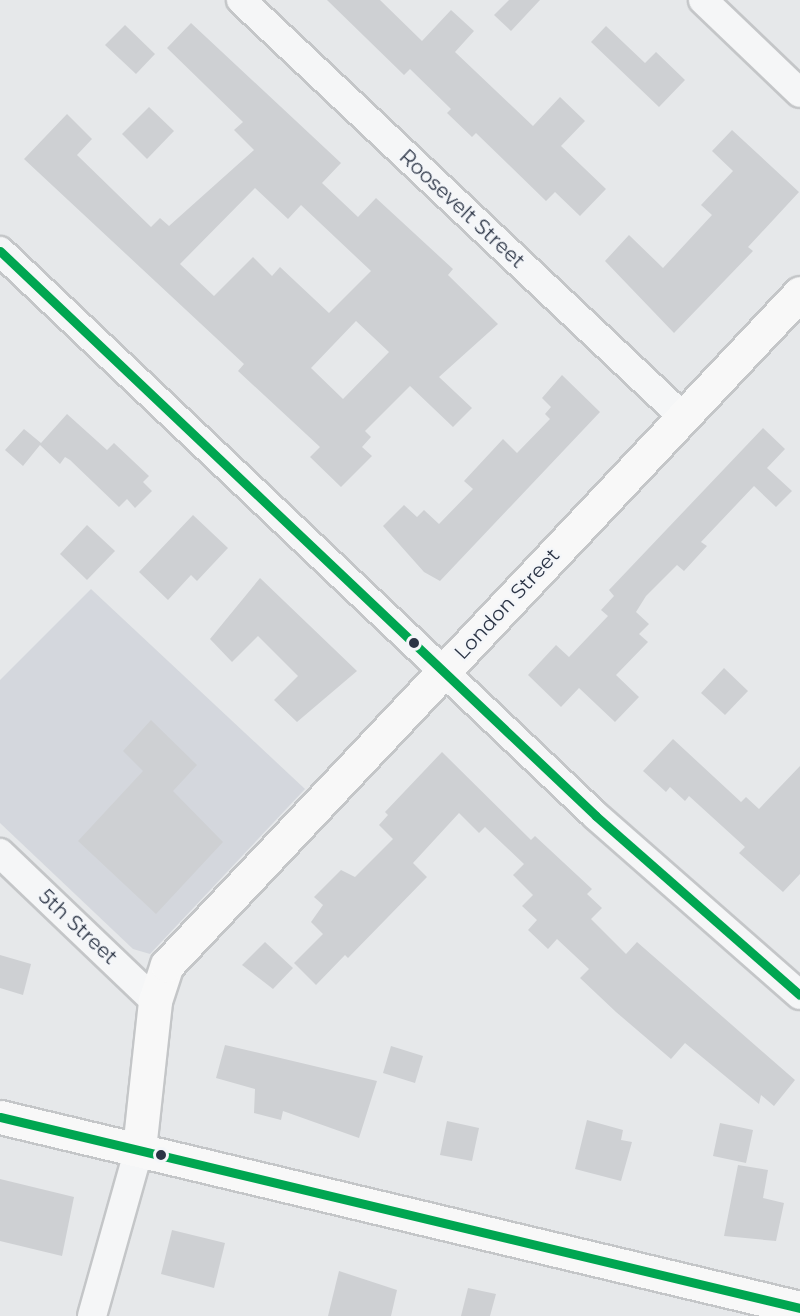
<!DOCTYPE html>
<style>
body{margin:0}
#map{position:relative;width:800px;height:1316px;overflow:hidden;background:#e6e8ea;font-family:Montserrat,sans-serif}
div>[style]{position:absolute}
.built>*{inset:0;background:#d4d7dd}
.building>*{inset:0;background:#ced0d3}
.roads{filter:drop-shadow(2px 0 #c4c6c8) drop-shadow(-2px 0 #c4c6c8) drop-shadow(0 2px #c4c6c8) drop-shadow(0 -2px #c4c6c8)}
.street>*{height:28px;margin:-14px;padding:0 14px;transform-origin:14px;border-radius:14px;background:#f5f6f7}
.secondary>*{height:33px;margin:-16.5px;padding:0 16.5px;transform-origin:16.5px;border-radius:16.5px;background:#f8f8f8}
.primary>*{height:33px;margin:-16.5px;padding:0 16.5px;transform-origin:16.5px;border-radius:16.5px;background:#f8f8f8}
.bus-1>*{height:9px;margin:-4.5px;padding:0 4.5px;transform-origin:4.5px;border-radius:4.5px;background:#00a651}
.dots>*{width:16px;height:16px;translate:-50% -50%;box-sizing:border-box;border:3px solid #f4f6f9;border-radius:50%}
span{translate:-50% -50%;white-space:nowrap;text-align:center;line-height:1.15;-webkit-text-stroke:4.5px #f4f6f9;paint-order:stroke}
.street-label{font-size:20px;color:#2b3445}
</style>
<div id="map">
<div class="built">
<div style="clip-path:polygon(91px 589px,305px 789px,150px 954px,133px 949px,0 823px,0 680px)"></div>
</div>
<div class="building">
<div style="clip-path:polygon(327px 0,380px 0,422px 41px,451px 10px,474px 31px,455px 52px,533px 126px,560px 97px,585px 121px,561px 146px,606px 189px,580px 216px,555px 192px,546px 201px,476px 133px,472px 137px,447px 113px,451px 109px,410px 69px,404px 75px)"></div>
<div style="clip-path:polygon(509px 0,540px 0,511px 31px,494px 15px)"></div>
<div style="clip-path:polygon(evenodd,191px 23px,341px 163px,322px 183px,358px 217px,376px 198px,453px 269px,448px 275px,498px 324px,439px 377px,472px 408px,453px 427px,410px 386px,365px 431px,371px 437px,362px 447px,372px 456px,341px 487px,310px 457px,320px 447px,238px 371px,244px 364px,24px 159px,67px 114px,92px 139px,77px 155px,151px 227px,160px 218px,169px 226px,254px 150px,234px 130px,243px 122px,167px 48px,191px 23px,255px 188px,288px 219px,301px 205px,371px 271px,329px 313px,280px 267px,272px 276px,253px 257px,214px 296px,180px 264px,255px 188px,191px 23px,356px 321px,389px 352px,343px 399px,311px 368px,356px 321px)"></div>
<div style="clip-path:polygon(125px 25px,155px 54px,136px 74px,105px 45px)"></div>
<div style="clip-path:polygon(606px 26px,645px 63px,656px 52px,685px 80px,659px 107px,591px 42px)"></div>
<div style="clip-path:polygon(149px 107px,174px 131px,147px 159px,122px 134px)"></div>
<div style="clip-path:polygon(732px 130px,799px 192px,748px 247px,753px 251px,674px 333px,605px 261px,629px 235px,663px 268px,712px 215px,701px 205px,733px 171px,712px 151px)"></div>
<div style="clip-path:polygon(562px 375px,600px 412px,440px 581px,424px 572px,383px 526px,404px 505px,417px 517px,424px 510px,439px 524px,473px 489px,464px 481px,503px 439px,517px 453px,550px 419px,545px 414px,551px 407px,542px 398px)"></div>
<div style="clip-path:polygon(67px 414px,107px 450px,114px 443px,149px 476px,143px 482px,152px 491px,135px 508px,127px 499px,119px 507px,70px 460px,65px 457px,60px 464px,40px 445px,23px 466px,5px 450px,24px 429px,41px 443px)"></div>
<div style="clip-path:polygon(763px 428px,785px 449px,767px 468px,792px 491px,776px 507px,754px 486px,701px 542px,707px 546px,684px 571px,677px 565px,646px 596px,636px 612px,649px 624px,639px 634px,648px 642px,616px 675px,639px 697px,615px 722px,579px 688px,561px 707px,528px 675px,556px 645px,569px 657px,608px 616px,601px 610px,614px 596px,609px 590px)"></div>
<div style="clip-path:polygon(193px 515px,228px 548px,197px 581px,191px 575px,168px 600px,139px 572px)"></div>
<div style="clip-path:polygon(87px 525px,115px 551px,87px 580px,60px 554px)"></div>
<div style="clip-path:polygon(260px 578px,357px 671px,297px 722px,274px 700px,298px 676px,258px 636px,232px 662px,210px 639px)"></div>
<div style="clip-path:polygon(724px 668px,748px 691px,725px 715px,701px 693px)"></div>
<div style="clip-path:polygon(151px 720px,197px 765px,173px 791px,223px 842px,156px 914px,78px 841px,143px 771px,123px 751px)"></div>
<div style="clip-path:polygon(673px 739px,741px 802px,746px 797px,759px 809px,800px 766px,800px 874px,783px 892px,739px 853px,745px 847px,689px 796px,685px 801px,670px 787px,666px 792px,643px 771px)"></div>
<div style="clip-path:polygon(442px 752px,531px 840px,535px 836px,592px 889px,587px 894px,602px 908px,591px 919px,626px 954px,637px 942px,795px 1080px,774px 1106px,761px 1095px,759px 1104px,685px 1043px,671px 1059px,616px 1012px,580px 978px,589px 969px,557px 939px,548px 949px,528px 930px,537px 920px,522px 906px,533px 895px,513px 875px,524px 864px,485px 827px,479px 833px,459px 813px,413px 863px,427px 877px,348px 958px,345px 955px,316px 985px,294px 963px,323px 934px,311px 922px,323px 905px,314px 897px,341px 870px,355px 877px,393px 839px,379px 825px,388px 815px,385px 812px)"></div>
<div style="clip-path:polygon(265px 942px,293px 968px,273px 989px,242px 965px)"></div>
<div style="clip-path:polygon(0 955px,31px 964px,23px 995px,0 988px)"></div>
<div style="clip-path:polygon(225px 1045px,377px 1081px,359px 1138px,283px 1111px,281px 1120px,254px 1113px,255px 1089px,216px 1078px)"></div>
<div style="clip-path:polygon(391px 1046px,423px 1056px,415px 1083px,383px 1073px)"></div>
<div style="clip-path:polygon(587px 1120px,623px 1130px,621px 1140px,632px 1142px,621px 1181px,575px 1169px)"></div>
<div style="clip-path:polygon(447px 1121px,479px 1128px,472px 1161px,440px 1155px)"></div>
<div style="clip-path:polygon(720px 1123px,753px 1130px,746px 1163px,713px 1156px)"></div>
<div style="clip-path:polygon(738px 1165px,768px 1170px,763px 1198px,784px 1203px,776px 1241px,724px 1236px)"></div>
<div style="clip-path:polygon(0 1179px,74px 1197px,62px 1256px,0 1241px)"></div>
<div style="clip-path:polygon(172px 1230px,225px 1243px,214px 1288px,161px 1274px)"></div>
<div style="clip-path:polygon(339px 1271px,397px 1290px,391px 1316px,328px 1316px)"></div>
<div style="clip-path:polygon(468px 1288px,496px 1294px,490px 1316px,461px 1316px)"></div>
</div>
<div class="roads">
<div class="street">
<div style="left:241px;top:0;width:608px;rotate:43.33deg"></div>
<div style="left:703px;top:0;width:134px;rotate:43.8deg"></div>
<div style="left:0;top:251px;width:821px;rotate:43.47deg"></div>
<div style="left:596px;top:816px;width:271px;rotate:41.3deg"></div>
<div style="left:0;top:853px;width:214px;rotate:43.7deg"></div>
<div style="left:92px;top:1316px;width:173px;rotate:-74.3deg"></div>
</div>
<div class="secondary">
<div style="left:139px;top:1149px;width:149px;rotate:-83.8deg"></div>
<div style="left:155px;top:1001px;width:38px;rotate:-72deg"></div>
<div style="left:167px;top:965px;width:923px;rotate:-46.71deg"></div>
</div>
<div class="primary">
<div style="left:0;top:1117px;width:822px;rotate:13.43deg"></div>
</div>
</div>
<div class="bus-1">
<div style="left:0;top:251px;width:821px;rotate:43.47deg"></div>
<div style="left:596px;top:816px;width:271px;rotate:41.3deg"></div>
<div style="left:0;top:1117px;width:822px;rotate:13.43deg"></div>
</div>
<div class="dots">
<div style="left:414px;top:643px;background:#2b3445"></div>
<div style="left:161px;top:1155px;background:#2b3445"></div>
</div>
<div class="street-label">
<span style="left:462px;top:209px;rotate:43deg">Roosevelt Street</span>
<span style="left:507px;top:604px;rotate:-47deg">London Street</span>
<span style="left:78px;top:927px;rotate:43deg">5th Street</span>
</div>
</div>
